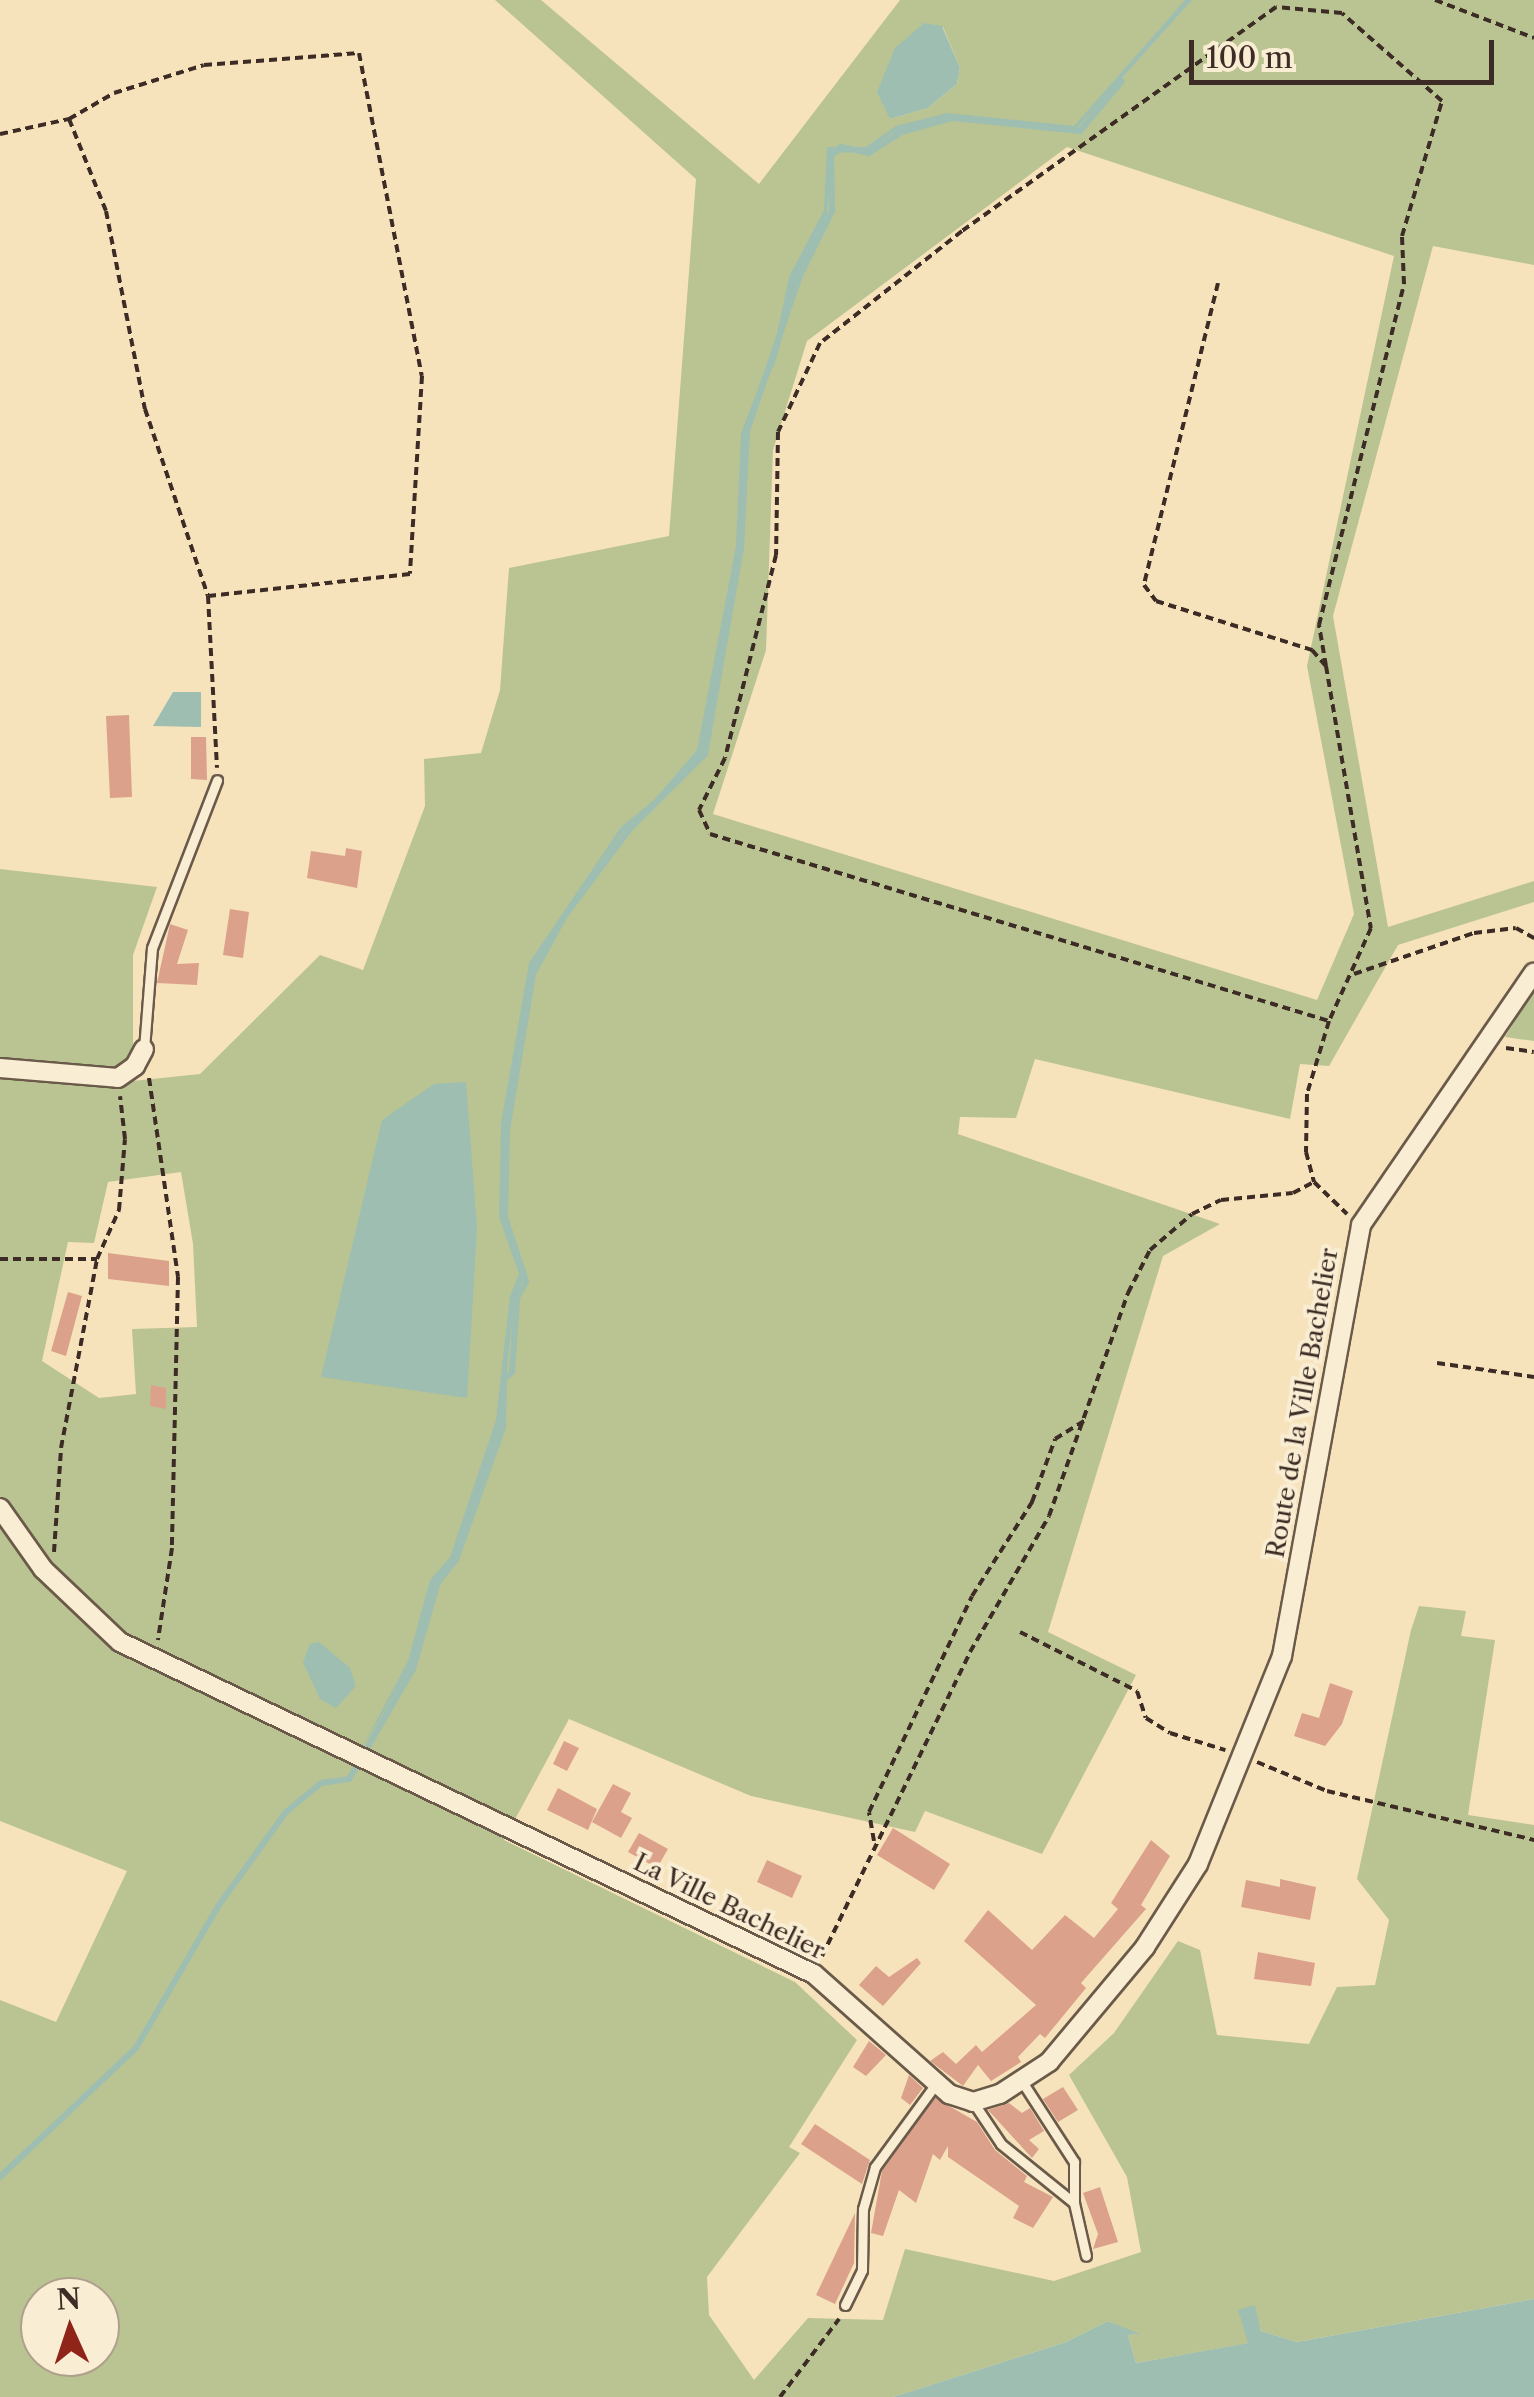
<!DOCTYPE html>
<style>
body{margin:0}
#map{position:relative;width:1534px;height:2397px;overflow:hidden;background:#f6e3bb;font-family:"Libre Caslon Text",serif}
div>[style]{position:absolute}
.green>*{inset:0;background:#bac492}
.water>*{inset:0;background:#9dbeb0}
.stream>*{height:6px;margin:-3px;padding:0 3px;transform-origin:3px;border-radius:3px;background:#9dbeb0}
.building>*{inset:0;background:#dca18a}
.path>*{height:4px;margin-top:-2px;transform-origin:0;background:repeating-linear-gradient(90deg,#3d2c25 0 8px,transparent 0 13px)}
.roads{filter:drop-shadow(2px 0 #6b5a4a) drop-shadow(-2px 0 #6b5a4a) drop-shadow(0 2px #6b5a4a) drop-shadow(0 -2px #6b5a4a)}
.service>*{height:9px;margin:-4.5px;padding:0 4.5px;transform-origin:4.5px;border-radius:4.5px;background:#f9edd3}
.minor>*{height:18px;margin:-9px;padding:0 9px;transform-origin:9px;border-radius:9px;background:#f9edd3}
span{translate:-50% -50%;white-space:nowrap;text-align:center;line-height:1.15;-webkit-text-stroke:8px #f9edd3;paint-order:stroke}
.street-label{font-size:25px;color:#3d2c25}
.north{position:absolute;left:20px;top:2277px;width:100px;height:100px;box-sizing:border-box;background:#f9edd3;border:2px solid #aea08d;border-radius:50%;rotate:357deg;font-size:28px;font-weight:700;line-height:40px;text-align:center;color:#3d2c25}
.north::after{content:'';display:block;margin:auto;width:35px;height:45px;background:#8f2418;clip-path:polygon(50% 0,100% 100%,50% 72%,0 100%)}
.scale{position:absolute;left:1189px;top:40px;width:305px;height:45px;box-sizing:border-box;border:5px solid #3d2c25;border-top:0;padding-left:12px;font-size:30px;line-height:35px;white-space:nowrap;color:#3d2c25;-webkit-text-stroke:8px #f9edd3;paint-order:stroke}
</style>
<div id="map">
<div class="green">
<div style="clip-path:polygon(evenodd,495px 0,541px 0,759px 184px,900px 0,1534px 0,1534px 265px,1433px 246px,1333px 616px,1388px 927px,1534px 881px,1534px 902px,1398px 945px,1329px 1066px,1300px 1064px,1290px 1119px,1035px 1059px,1016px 1118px,960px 1117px,958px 1134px,1220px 1224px,1163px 1256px,1048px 1632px,1136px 1675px,1042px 1854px,925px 1811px,915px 1832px,751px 1796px,569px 1719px,504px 1840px,795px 1982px,857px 2040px,789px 2147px,800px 2153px,707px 2277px,709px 2315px,754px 2380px,808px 2318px,883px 2320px,905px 2249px,1054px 2281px,1141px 2252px,1127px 2177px,1069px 2075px,1114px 2033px,1178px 1941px,1200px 1950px,1217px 2035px,1309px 2044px,1337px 1987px,1375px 1985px,1389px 1920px,1357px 1879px,1411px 1630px,1419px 1606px,1466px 1611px,1461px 1636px,1495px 1640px,1468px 1815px,1534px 1825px,1534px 2299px,1297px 2342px,1261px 2331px,1254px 2305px,1249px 2343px,1136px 2363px,1128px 2335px,1137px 2334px,1108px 2321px,1066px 2342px,893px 2397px,0 2397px,0 2000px,56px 2022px,127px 1871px,0 1821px,0 869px,157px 887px,133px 955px,133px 1081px,200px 1074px,320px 955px,363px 970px,425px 806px,424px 759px,481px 753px,500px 690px,509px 568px,669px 536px,696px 179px,495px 0,943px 27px,960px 68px,957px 84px,928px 108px,890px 119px,943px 27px,495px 0,1067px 147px,1394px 256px,1307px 666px,1354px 914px,1317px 1000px,713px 814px,766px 650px,773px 450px,807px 341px,1067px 147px,495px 0,181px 1172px,193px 1244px,197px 1327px,132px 1329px,136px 1394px,99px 1398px,42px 1361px,68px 1242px,94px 1243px,108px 1182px,181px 1172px,495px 0,40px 2297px,100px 2297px,100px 2357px,40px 2357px,40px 2297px)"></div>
<div style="clip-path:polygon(1534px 990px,1534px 1041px,1505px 1037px)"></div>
</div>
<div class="water">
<div style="clip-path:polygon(1185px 0,1192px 0,1076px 129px,945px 118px,891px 134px,867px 152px,832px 153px,826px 224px,799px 274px,776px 360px,745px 432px,748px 465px,735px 574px,702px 754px,624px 831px,562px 916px,531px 974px,505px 1131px,504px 1219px,523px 1278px,515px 1297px,501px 1423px,455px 1558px,437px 1579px,411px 1667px,362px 1748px,408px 1661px,430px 1580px,450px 1557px,496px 1420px,510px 1296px,519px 1274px,499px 1217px,501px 1123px,529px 963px,621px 827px,654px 800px,697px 750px,736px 546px,741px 433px,774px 348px,789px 277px,824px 210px,827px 147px,866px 147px,896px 126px,947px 113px,1074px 126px)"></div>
<div style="clip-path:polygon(924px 23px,942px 26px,960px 68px,957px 84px,928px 108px,890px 119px,877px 92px,895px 48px)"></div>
<div style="clip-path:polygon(173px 692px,201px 692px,201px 727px,153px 726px)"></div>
<div style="clip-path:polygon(466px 1082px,477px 1228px,467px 1398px,321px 1377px,382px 1120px,434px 1084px)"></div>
<div style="clip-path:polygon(319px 1642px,350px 1668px,356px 1686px,336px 1708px,320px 1699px,303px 1662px,310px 1644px)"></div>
<div style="clip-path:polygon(1534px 2299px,1534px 2397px,893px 2397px,1066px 2342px,1108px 2321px,1140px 2334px,1128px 2335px,1136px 2363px,1248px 2343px,1238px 2310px,1255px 2305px,1261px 2331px,1297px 2342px)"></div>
</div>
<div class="stream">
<div style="left:0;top:2177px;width:187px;rotate:-43.5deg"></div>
<div style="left:136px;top:2048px;width:165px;rotate:-59.9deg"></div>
<div style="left:219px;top:1905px;width:115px;rotate:-54.2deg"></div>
<div style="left:286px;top:1812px;width:45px;rotate:-39.6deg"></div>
<div style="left:321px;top:1783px;width:28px;rotate:-8deg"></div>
<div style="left:349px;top:1779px;width:127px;rotate:-59.8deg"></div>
<div style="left:413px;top:1669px;width:91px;rotate:-74deg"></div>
<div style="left:438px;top:1582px;width:28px;rotate:-51deg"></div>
<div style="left:456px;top:1560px;width:141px;rotate:-70.5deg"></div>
<div style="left:503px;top:1427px;width:48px;rotate:-88.8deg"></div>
<div style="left:504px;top:1379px;width:11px;rotate:-41deg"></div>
<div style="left:512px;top:1372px;width:74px;rotate:-86.1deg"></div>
<div style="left:517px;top:1298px;width:19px;rotate:-62deg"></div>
<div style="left:526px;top:1281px;width:67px;rotate:-108.2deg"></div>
<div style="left:505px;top:1217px;width:87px;rotate:-88.7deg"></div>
<div style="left:507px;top:1130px;width:158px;rotate:-80.5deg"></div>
<div style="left:533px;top:974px;width:65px;rotate:-61.5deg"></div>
<div style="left:564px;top:917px;width:109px;rotate:-53.2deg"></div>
<div style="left:629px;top:830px;width:107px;rotate:-45deg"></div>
<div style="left:705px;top:754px;width:210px;rotate:-80.1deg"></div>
<div style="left:741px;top:547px;width:116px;rotate:-87deg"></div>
<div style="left:747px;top:431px;width:162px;rotate:-71.2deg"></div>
<div style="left:799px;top:278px;width:75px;rotate:-63.8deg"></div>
<div style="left:832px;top:211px;width:55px;rotate:-91deg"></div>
<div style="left:831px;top:156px;width:13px;rotate:-42deg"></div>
<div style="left:841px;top:147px;width:29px;rotate:12deg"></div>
<div style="left:869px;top:153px;width:38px;rotate:-33deg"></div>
<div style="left:901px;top:132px;width:54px;rotate:-15.1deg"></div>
<div style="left:953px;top:118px;width:128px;rotate:5.8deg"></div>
<div style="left:1080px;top:131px;width:65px;rotate:-50deg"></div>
</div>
<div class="building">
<div style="clip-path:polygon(129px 715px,132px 797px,110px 798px,106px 716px)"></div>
<div style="clip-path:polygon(191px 737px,206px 737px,207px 780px,191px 779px)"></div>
<div style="clip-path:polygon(346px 848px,362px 851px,357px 888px,307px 878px,311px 851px,345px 856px)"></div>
<div style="clip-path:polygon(230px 909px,249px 912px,243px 958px,223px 955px)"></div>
<div style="clip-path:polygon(170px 924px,188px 930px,177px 964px,199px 963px,197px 985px,157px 983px)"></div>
<div style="clip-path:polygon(108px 1253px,169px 1261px,169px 1286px,108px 1279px)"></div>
<div style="clip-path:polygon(68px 1292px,82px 1296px,66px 1356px,51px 1351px)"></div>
<div style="clip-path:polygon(151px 1385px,166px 1388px,166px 1409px,150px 1406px)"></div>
<div style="clip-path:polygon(1330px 1683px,1353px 1691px,1342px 1724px,1325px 1746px,1294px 1736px,1302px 1713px,1319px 1718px)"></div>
<div style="clip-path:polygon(564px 1741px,579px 1748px,567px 1771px,553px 1764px)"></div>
<div style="clip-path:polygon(613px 1784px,631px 1793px,621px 1812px,632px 1818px,621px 1838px,592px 1822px)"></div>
<div style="clip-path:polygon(558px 1788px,597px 1809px,588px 1830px,547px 1810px)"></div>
<div style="clip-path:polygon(893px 1828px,950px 1864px,934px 1890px,877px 1855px)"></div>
<div style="clip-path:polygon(639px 1833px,668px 1849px,657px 1868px,628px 1852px)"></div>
<div style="clip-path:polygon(1151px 1840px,1170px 1856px,1141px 1905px,1146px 1909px,1081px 1983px,1086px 1988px,1045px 2038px,1040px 2034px,1018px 2057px,1021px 2062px,991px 2081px,978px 2065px,963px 2086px,930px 2061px,943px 2052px,956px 2064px,976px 2045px,982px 2052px,1036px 2005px,964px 1941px,988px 1910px,1032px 1950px,1065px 1915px,1094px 1938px,1118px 1909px,1111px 1903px)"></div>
<div style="clip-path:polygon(767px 1860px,802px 1876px,792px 1898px,757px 1882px)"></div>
<div style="clip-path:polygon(1280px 1879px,1316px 1887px,1310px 1920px,1241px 1907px,1246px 1880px,1280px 1887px)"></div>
<div style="clip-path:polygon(1258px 1952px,1315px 1963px,1311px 1986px,1254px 1979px)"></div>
<div style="clip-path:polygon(917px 1958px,921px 1963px,883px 2006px,859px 1985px,876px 1966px,889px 1977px)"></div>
<div style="clip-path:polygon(869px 2041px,886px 2055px,866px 2076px,853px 2067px)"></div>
<div style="clip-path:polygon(909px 2075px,923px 2088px,910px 2105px,901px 2098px)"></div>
<div style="clip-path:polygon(1063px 2087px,1078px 2110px,1058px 2122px,1043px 2099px)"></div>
<div style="clip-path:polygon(935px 2098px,977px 2122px,995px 2150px,1027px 2176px,1024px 2182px,1053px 2197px,1033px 2228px,1013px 2218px,1019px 2206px,948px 2157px,948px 2146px,940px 2160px,933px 2154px,916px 2203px,899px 2190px,883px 2236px,871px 2233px,882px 2171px)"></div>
<div style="clip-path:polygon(1009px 2103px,1022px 2113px,1030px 2108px,1044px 2131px,1029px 2140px,1039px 2149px,1032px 2158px,988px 2110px)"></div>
<div style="clip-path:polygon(815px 2124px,870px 2160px,862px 2184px,801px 2144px)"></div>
<div style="clip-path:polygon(1100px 2187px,1118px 2242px,1093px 2249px,1098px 2234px,1083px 2193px)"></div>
<div style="clip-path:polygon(855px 2213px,854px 2263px,835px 2304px,816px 2295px)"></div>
</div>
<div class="path">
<div style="left:1435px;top:0;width:106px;rotate:21deg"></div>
<div style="left:69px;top:119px;width:99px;rotate:68.1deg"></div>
<div style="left:106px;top:211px;width:202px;rotate:78.9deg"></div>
<div style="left:145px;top:409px;width:197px;rotate:71.4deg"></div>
<div style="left:208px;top:596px;width:172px;rotate:87deg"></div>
<div style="left:0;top:134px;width:71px;rotate:-12.3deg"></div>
<div style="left:69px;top:119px;width:52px;rotate:-30deg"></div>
<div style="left:114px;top:93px;width:94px;rotate:-17.3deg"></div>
<div style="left:204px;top:65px;width:155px;rotate:-4.4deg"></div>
<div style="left:359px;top:53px;width:329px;rotate:79deg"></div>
<div style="left:422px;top:376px;width:198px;rotate:93.5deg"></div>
<div style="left:410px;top:574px;width:203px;rotate:173.8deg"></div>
<div style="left:1218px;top:283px;width:311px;rotate:103.8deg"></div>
<div style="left:1144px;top:585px;width:20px;rotate:53deg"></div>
<div style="left:1156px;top:601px;width:164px;rotate:17.4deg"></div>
<div style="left:1312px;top:650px;width:21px;rotate:49deg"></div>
<div style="left:1326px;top:666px;width:266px;rotate:80.3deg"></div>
<div style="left:1371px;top:928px;width:102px;rotate:114.3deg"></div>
<div style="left:1329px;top:1021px;width:76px;rotate:106.8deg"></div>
<div style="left:1307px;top:1094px;width:58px;rotate:91deg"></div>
<div style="left:1306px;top:1152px;width:31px;rotate:75deg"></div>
<div style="left:1314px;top:1182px;width:46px;rotate:44.1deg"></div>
<div style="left:1326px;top:666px;width:42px;rotate:-99.7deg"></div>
<div style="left:1319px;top:625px;width:351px;rotate:-76deg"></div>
<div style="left:1404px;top:284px;width:48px;rotate:-92.4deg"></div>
<div style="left:1402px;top:236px;width:141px;rotate:-73.5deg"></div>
<div style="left:1442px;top:101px;width:133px;rotate:-138.7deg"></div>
<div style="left:1342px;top:13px;width:66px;rotate:-174.8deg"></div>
<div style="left:1276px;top:7px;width:386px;rotate:144.5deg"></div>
<div style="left:962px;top:231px;width:181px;rotate:141.7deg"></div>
<div style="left:820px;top:343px;width:98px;rotate:115.3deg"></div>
<div style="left:778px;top:432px;width:123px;rotate:90.9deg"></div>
<div style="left:776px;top:555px;width:209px;rotate:104.1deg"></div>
<div style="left:725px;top:758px;width:58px;rotate:116.6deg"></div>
<div style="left:699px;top:810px;width:26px;rotate:65deg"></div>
<div style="left:710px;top:834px;width:647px;rotate:16.81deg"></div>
<div style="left:1354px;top:974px;width:127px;rotate:-18.9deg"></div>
<div style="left:1474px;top:933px;width:42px;rotate:-6.8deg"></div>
<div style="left:1516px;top:928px;width:21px;rotate:29deg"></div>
<div style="left:1506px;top:1048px;width:28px;rotate:8deg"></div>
<div style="left:149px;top:1078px;width:201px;rotate:81.7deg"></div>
<div style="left:178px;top:1277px;width:271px;rotate:91.3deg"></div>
<div style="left:172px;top:1548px;width:93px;rotate:98.7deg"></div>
<div style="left:0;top:1259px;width:97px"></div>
<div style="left:97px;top:1259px;width:54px;rotate:-65.8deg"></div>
<div style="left:119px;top:1210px;width:71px;rotate:-85.2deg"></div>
<div style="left:125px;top:1139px;width:43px;rotate:-96.6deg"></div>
<div style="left:1437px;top:1363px;width:98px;rotate:8.2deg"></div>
<div style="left:54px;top:1552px;width:104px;rotate:-86.1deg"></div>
<div style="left:61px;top:1448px;width:192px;rotate:-79.2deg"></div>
<div style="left:1020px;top:1632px;width:131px;rotate:26.8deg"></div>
<div style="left:1137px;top:1691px;width:28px;rotate:72deg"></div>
<div style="left:1146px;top:1718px;width:28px;rotate:32deg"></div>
<div style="left:1170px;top:1733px;width:58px;rotate:17.2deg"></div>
<div style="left:1257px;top:1762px;width:76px;rotate:22.5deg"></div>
<div style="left:1327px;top:1791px;width:213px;rotate:13.3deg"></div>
<div style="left:874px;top:1841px;width:29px;rotate:-100deg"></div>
<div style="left:869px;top:1812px;width:239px;rotate:-64.5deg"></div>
<div style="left:972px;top:1596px;width:112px;rotate:-57.4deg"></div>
<div style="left:1032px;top:1502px;width:67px;rotate:-69.9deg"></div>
<div style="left:1055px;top:1439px;width:38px;rotate:-32deg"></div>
<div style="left:822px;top:1956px;width:338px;rotate:-64deg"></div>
<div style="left:970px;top:1652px;width:157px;rotate:-59.8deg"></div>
<div style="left:1049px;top:1516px;width:237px;rotate:-70.5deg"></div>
<div style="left:1128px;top:1293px;width:48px;rotate:-62.9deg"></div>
<div style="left:1150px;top:1250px;width:55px;rotate:-40.6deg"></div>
<div style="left:1192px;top:1214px;width:32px;rotate:-26deg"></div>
<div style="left:1221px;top:1200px;width:72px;rotate:-5.6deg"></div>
<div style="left:1293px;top:1193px;width:24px;rotate:-28deg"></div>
<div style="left:780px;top:2397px;width:98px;rotate:-52.9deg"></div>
</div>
<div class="roads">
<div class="service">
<div style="left:144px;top:1049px;width:101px;rotate:-85.5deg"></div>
<div style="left:152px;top:948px;width:180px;rotate:-68.8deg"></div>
<div style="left:1021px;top:2080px;width:98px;rotate:57.1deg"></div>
<div style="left:1074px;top:2162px;width:41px;rotate:90deg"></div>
<div style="left:1074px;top:2203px;width:54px;rotate:77.2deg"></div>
<div style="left:973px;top:2102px;width:50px;rotate:56.3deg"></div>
<div style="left:1001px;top:2144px;width:94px;rotate:38.9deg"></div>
<div style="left:845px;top:2305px;width:39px;rotate:-64deg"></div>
<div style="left:862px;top:2270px;width:61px;rotate:-89.1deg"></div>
<div style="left:863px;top:2209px;width:44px;rotate:-74.1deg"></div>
<div style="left:875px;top:2167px;width:102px;rotate:-53.8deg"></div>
</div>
<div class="minor">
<div style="left:0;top:1068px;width:118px;rotate:4.8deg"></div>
<div style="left:118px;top:1078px;width:21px;rotate:-35deg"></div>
<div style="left:135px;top:1066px;width:19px;rotate:-62deg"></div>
<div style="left:0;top:1508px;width:75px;rotate:54.8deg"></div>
<div style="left:43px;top:1569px;width:106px;rotate:43.5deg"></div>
<div style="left:120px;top:1642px;width:769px;rotate:25.57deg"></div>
<div style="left:814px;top:1974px;width:181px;rotate:41.6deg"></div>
<div style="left:949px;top:2094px;width:25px;rotate:18deg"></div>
<div style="left:973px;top:2102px;width:28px;rotate:-17deg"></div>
<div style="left:1000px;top:2094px;width:59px;rotate:-33.1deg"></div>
<div style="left:1049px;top:2062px;width:150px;rotate:-50.1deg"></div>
<div style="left:1145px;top:1947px;width:98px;rotate:-57.4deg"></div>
<div style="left:1198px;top:1864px;width:224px;rotate:-68deg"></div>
<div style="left:1282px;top:1656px;width:438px;rotate:-79.6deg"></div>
<div style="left:1361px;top:1225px;width:306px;rotate:-55.6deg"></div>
</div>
</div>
<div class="street-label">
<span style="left:1303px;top:1403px;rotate:-80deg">Route de la Ville Bachelier</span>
<span style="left:729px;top:1907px;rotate:26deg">La Ville Bachelier</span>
</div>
<div class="north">N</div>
<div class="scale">100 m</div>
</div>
